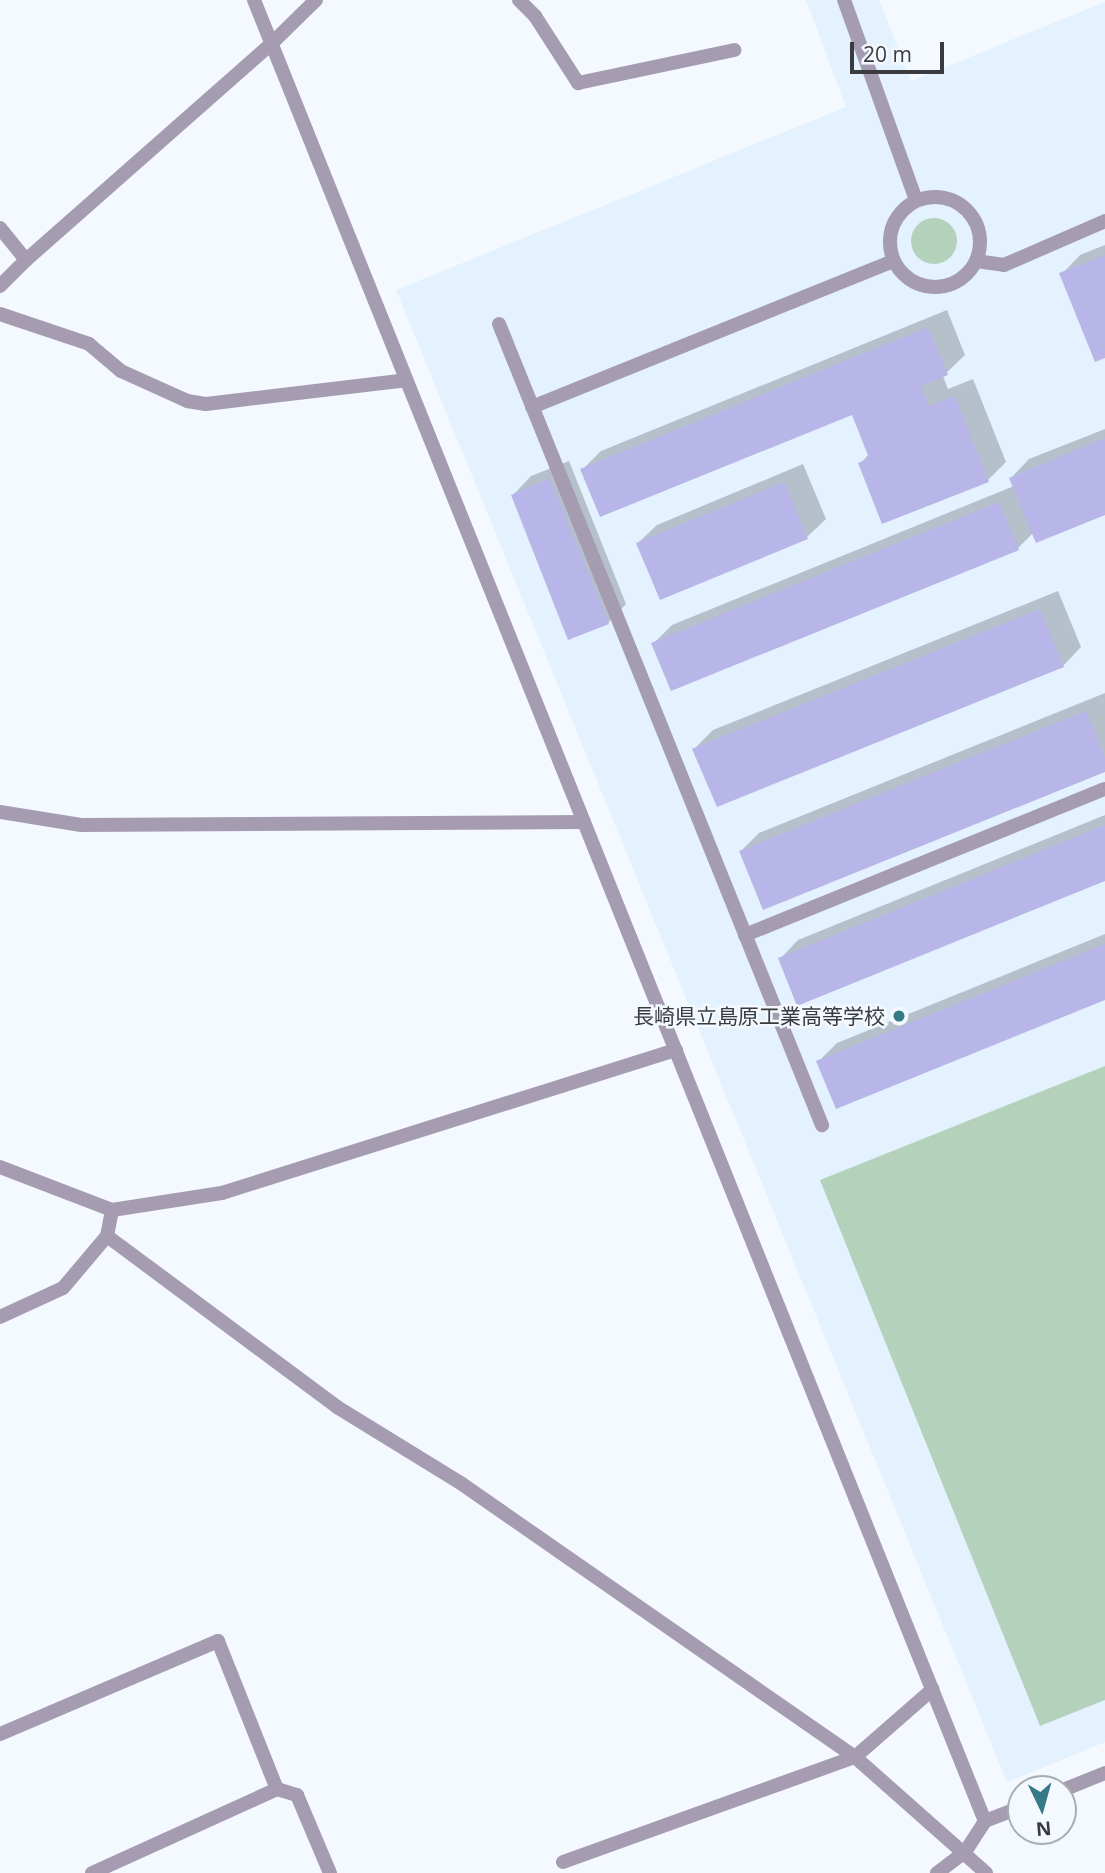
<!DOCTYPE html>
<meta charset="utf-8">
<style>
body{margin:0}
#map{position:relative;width:1105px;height:1873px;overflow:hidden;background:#f3f9ff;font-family:"Open Sans","Noto Sans JP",sans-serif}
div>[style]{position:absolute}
.built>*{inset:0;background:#e4f1fe}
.green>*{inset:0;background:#b4d2bb}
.round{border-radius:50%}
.shadow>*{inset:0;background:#0003}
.building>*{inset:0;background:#b8b6e9}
.service>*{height:14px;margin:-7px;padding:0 7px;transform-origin:7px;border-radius:7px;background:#a69cb2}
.service>.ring{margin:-7px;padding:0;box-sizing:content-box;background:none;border:14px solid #a69cb2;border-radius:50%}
.minor>*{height:14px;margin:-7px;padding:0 7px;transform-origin:7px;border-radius:7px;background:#a69cb2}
.dots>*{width:19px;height:19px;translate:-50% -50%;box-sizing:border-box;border:4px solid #f3f9ff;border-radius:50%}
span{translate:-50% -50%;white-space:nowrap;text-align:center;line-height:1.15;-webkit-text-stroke:5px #f3f9ff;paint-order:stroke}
.poi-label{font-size:21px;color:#393b3e}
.right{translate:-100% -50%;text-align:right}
.north{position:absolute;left:1007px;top:1775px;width:70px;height:70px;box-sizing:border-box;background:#f3f9ff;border:2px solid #a9adb2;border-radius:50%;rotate:175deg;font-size:19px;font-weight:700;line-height:28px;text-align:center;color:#393b3e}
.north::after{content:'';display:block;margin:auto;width:24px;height:32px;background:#367989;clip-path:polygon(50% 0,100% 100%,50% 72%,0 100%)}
.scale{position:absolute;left:850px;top:42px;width:94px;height:32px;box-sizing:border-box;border:4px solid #393b3e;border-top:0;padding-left:9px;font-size:21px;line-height:24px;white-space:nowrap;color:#393b3e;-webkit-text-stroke:5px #f3f9ff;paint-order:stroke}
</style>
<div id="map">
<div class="built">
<div style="clip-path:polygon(806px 0,879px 0,911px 81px,1105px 2px,1105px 1742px,1007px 1782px,396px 290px,846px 107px)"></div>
</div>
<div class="green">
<div class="round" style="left:911px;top:218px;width:46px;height:46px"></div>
<div style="clip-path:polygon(1105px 1066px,1105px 1700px,1040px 1726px,820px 1180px)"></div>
</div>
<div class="shadow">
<div style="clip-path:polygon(1105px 245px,1105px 356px,1062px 274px,1080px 255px)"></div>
<div style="clip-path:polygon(947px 310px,965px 355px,943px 376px,948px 389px,973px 379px,1006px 462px,988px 480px,860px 464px,869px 454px,853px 412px,582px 470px,601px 451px)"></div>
<div style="clip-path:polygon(1105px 429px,1105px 513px,1033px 533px,1018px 548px,672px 689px,653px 644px,672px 625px,1014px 486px,1011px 478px,1029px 459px)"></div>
<div style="clip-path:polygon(569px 461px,626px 604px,608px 623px,513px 495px,531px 476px)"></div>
<div style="clip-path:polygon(803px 464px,826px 519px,807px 537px,638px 543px,657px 525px)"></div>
<div style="clip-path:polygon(1058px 591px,1081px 647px,1063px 666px,694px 749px,713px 730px)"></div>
<div style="clip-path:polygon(1105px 693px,1105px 770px,741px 851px,759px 833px)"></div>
<div style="clip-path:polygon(1105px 815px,1105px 879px,780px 959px,798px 940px)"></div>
<div style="clip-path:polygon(1105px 934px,1105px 998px,818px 1062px,837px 1043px)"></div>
</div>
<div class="building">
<div style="clip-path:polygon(1105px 255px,1105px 358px,1095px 362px,1059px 273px)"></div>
<div style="clip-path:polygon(928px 327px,948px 375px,921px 386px,929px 406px,955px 396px,989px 482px,882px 524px,858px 463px,869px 458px,852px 415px,600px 517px,580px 469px)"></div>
<div style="clip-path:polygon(1105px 438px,1105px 515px,1036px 543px,1009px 478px)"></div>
<div style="clip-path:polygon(550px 478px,609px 624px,568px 640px,511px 495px)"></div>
<div style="clip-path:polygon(784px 482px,808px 539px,660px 600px,636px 543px)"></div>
<div style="clip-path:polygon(999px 502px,1019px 550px,671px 691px,651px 643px)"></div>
<div style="clip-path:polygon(1040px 609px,1064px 667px,717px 807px,692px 749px)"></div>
<div style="clip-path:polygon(1086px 711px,1105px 757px,1105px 772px,763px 910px,739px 851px)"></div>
<div style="clip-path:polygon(1105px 825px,1105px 881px,797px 1006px,778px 958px)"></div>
<div style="clip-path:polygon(1105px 944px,1105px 1000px,836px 1109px,816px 1061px)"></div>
</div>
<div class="service">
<div style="left:844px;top:0;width:213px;rotate:70.2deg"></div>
<div class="ring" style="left:890px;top:197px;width:76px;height:76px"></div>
<div style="left:26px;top:260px;width:327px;rotate:-41.4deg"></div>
<div style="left:976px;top:261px;width:28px;rotate:8deg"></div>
<div style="left:1004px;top:265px;width:110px;rotate:-23.5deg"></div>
<div style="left:499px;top:324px;width:864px;rotate:68.04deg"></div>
<div style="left:532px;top:407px;width:389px;rotate:-22deg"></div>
<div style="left:745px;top:935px;width:388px;rotate:-22.1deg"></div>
</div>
<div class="minor">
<div style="left:254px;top:0;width:1962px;rotate:68.13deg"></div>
<div style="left:519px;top:0;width:23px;rotate:45deg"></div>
<div style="left:535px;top:16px;width:80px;rotate:57.3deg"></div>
<div style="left:578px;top:83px;width:160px;rotate:-11.9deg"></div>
<div style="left:271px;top:44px;width:63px;rotate:-44.4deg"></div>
<div style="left:0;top:228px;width:41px;rotate:50.9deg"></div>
<div style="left:26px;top:260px;width:37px;rotate:135deg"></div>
<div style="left:0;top:314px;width:94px;rotate:18.6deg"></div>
<div style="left:89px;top:344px;width:42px;rotate:40.2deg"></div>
<div style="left:121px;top:371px;width:72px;rotate:24.4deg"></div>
<div style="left:187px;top:401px;width:19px;rotate:9deg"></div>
<div style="left:206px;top:404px;width:201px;rotate:-6.8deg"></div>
<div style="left:0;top:812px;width:82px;rotate:9.1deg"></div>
<div style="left:81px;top:825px;width:503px;rotate:-0.34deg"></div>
<div style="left:0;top:1167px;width:120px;rotate:21deg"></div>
<div style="left:112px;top:1210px;width:111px;rotate:-8.8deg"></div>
<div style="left:222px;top:1193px;width:476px;rotate:-17.5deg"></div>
<div style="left:107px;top:1236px;width:287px;rotate:36.6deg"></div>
<div style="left:337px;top:1407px;width:147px;rotate:31.6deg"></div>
<div style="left:462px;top:1484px;width:479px;rotate:34.8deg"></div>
<div style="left:855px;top:1757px;width:175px;rotate:41.5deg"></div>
<div style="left:0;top:1317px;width:69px;rotate:-24.7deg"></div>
<div style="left:63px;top:1288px;width:68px;rotate:-49.8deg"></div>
<div style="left:107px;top:1236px;width:26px;rotate:-79deg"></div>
<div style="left:0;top:1734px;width:237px;rotate:-23.1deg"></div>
<div style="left:218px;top:1641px;width:159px;rotate:68.3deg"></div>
<div style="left:1063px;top:1790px;width:45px;rotate:-22deg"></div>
<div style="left:563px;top:1862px;width:310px;rotate:-19.8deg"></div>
<div style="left:855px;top:1757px;width:103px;rotate:-41.1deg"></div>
<div style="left:92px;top:1873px;width:203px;rotate:-24.4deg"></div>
<div style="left:277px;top:1789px;width:21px;rotate:17deg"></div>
<div style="left:297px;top:1795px;width:85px;rotate:67.1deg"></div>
<div style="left:937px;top:1873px;width:35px;rotate:-37deg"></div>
<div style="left:965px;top:1852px;width:37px;rotate:-57deg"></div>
<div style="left:985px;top:1821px;width:39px;rotate:-21deg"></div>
</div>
<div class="dots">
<div style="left:899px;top:1016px;background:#367989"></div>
</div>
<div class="poi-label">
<span class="right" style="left:885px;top:1016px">長崎県立島原工業高等学校</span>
</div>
<div class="north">N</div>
<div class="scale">20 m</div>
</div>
